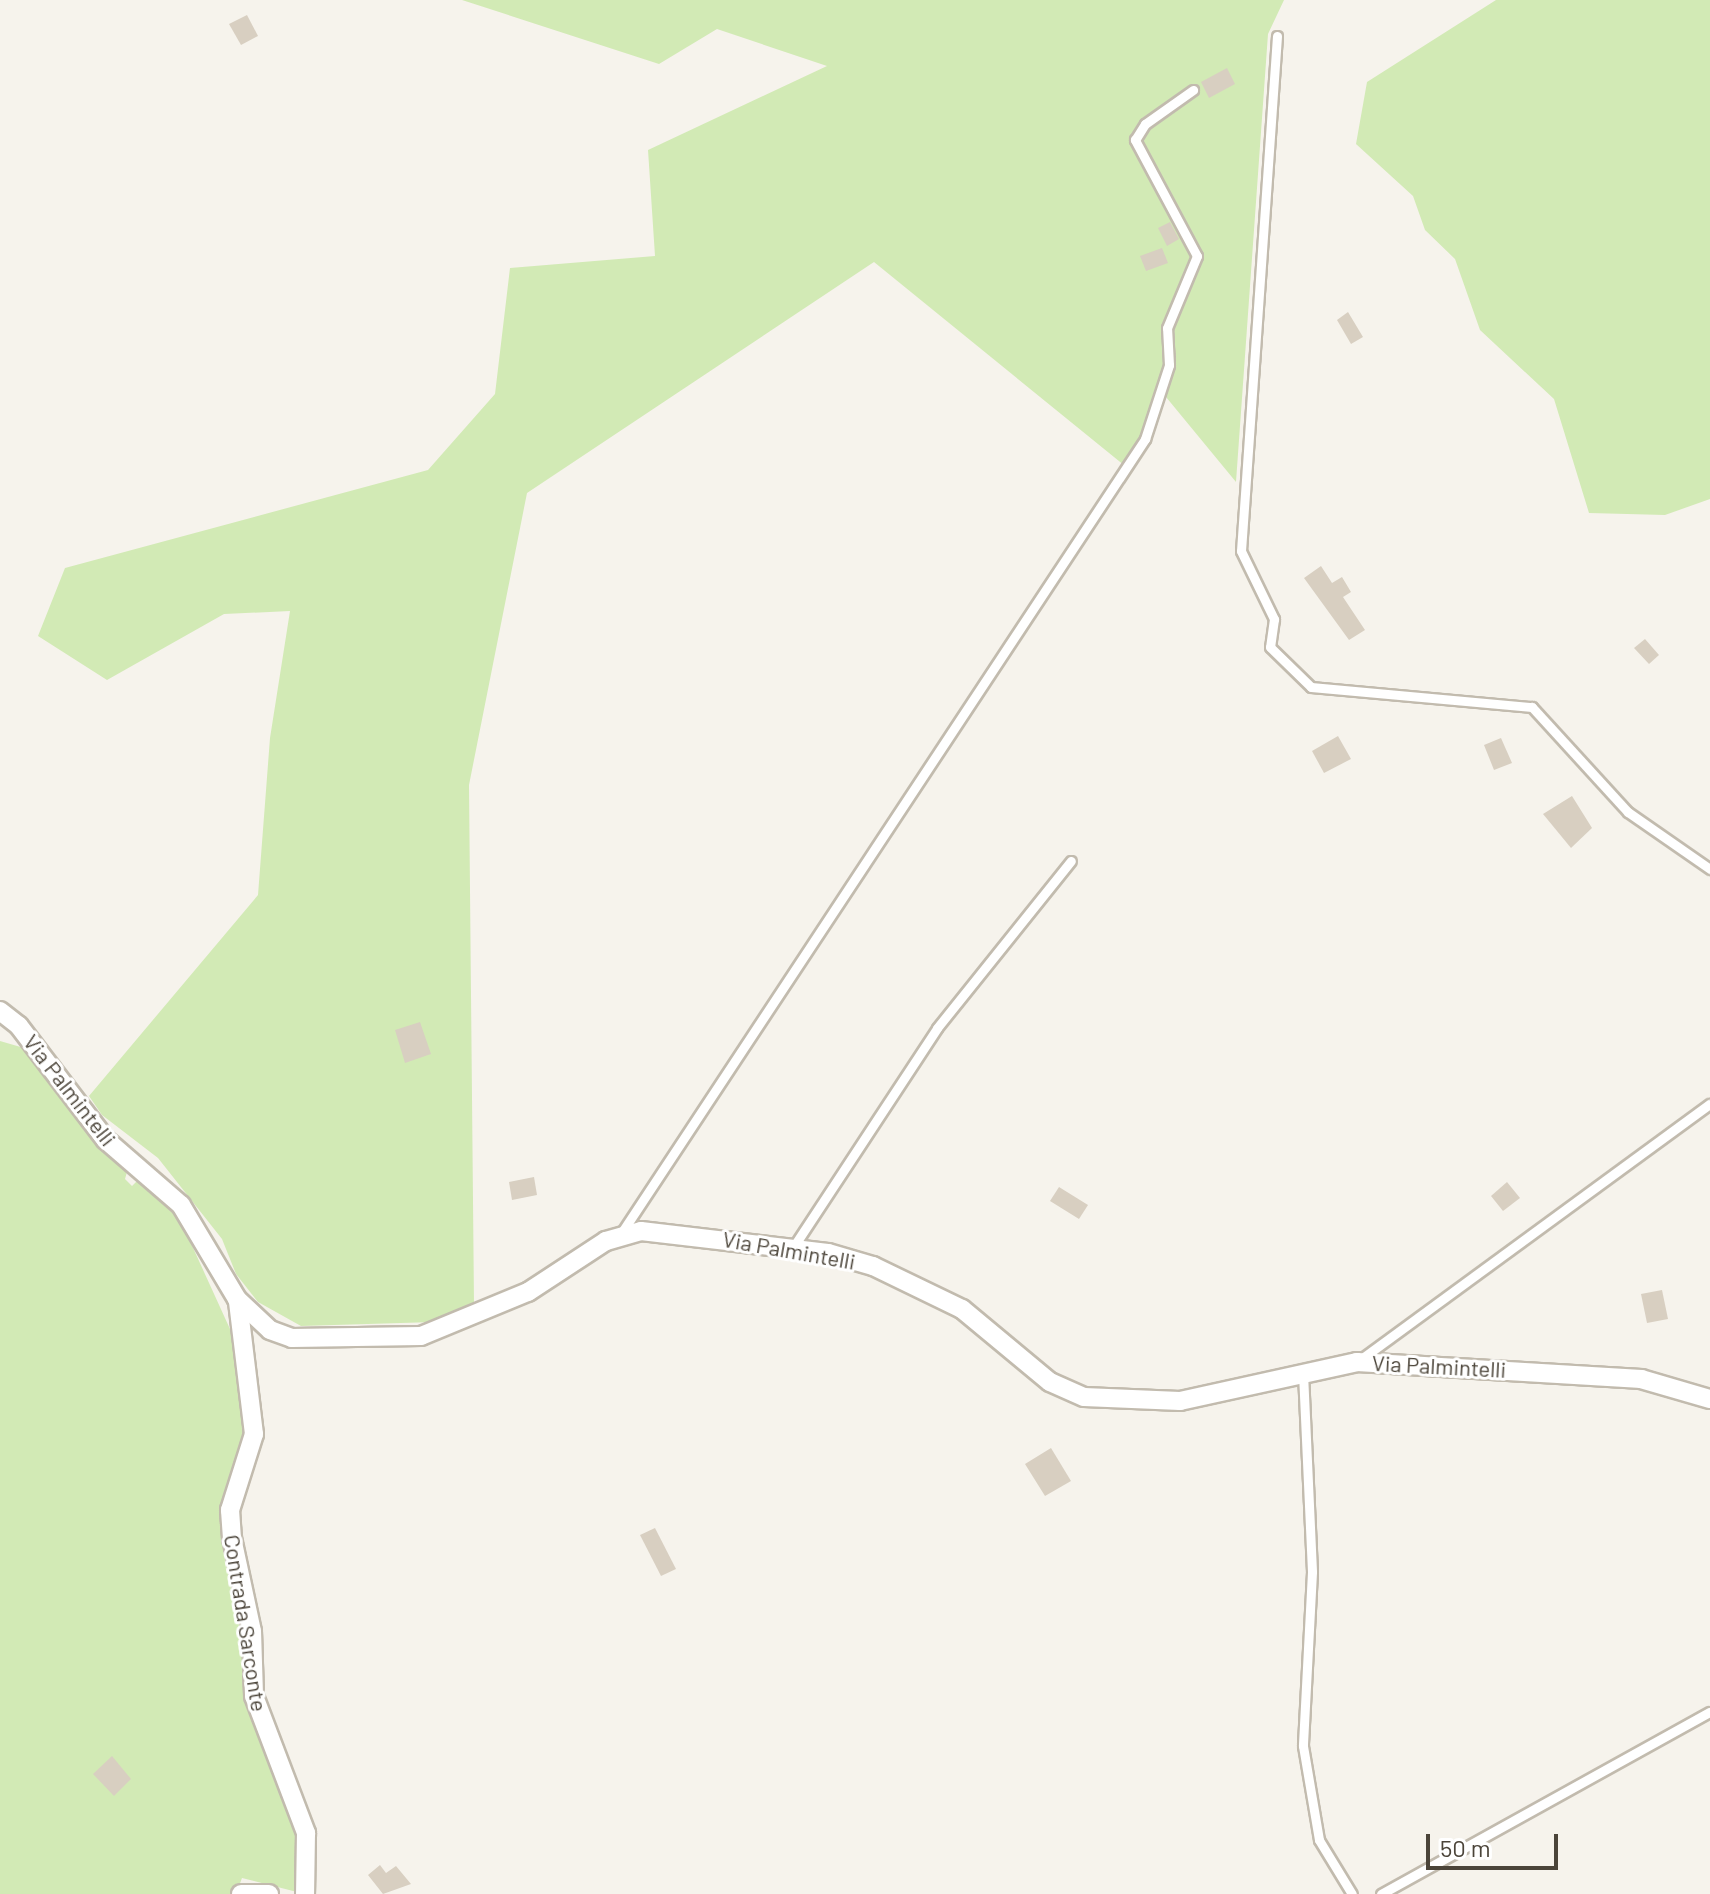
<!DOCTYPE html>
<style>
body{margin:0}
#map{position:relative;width:1710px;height:1894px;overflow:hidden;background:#f6f3ec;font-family:Barlow,sans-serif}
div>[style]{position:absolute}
.green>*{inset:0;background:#d2eab5}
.building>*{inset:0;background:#d8cfc1}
.roads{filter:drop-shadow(2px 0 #c2bbae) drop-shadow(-2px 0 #c2bbae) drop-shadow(0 2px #c2bbae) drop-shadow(0 -2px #c2bbae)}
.lane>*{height:9px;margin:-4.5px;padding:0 4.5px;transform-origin:4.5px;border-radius:4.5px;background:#fff}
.street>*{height:18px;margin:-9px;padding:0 9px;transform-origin:9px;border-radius:9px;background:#fff}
span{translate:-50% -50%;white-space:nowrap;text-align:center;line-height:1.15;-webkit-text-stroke:6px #fff;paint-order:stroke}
.street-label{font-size:22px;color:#4b4439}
.scale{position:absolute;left:1426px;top:1834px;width:132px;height:36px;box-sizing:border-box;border:4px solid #4b4439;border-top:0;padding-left:10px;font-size:24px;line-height:28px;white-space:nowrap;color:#4b4439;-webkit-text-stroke:6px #fff;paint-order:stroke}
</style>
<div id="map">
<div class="green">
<div style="clip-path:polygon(462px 0,1284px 0,1268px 34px,1236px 482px,1166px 397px,1130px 470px,874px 262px,527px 493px,469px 785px,474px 1304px,434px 1322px,301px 1326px,258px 1302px,236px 1274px,222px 1239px,158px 1158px,102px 1115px,89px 1096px,258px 895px,270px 738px,290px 611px,224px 614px,107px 680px,38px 636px,65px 568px,428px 470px,495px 394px,510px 268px,655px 256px,648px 150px,827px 66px,717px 29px,659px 64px)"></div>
<div style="clip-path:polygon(1496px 0,1710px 0,1710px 499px,1665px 515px,1589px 513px,1554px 399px,1480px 330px,1455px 259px,1425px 230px,1413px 196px,1356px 144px,1367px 82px)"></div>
<div style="clip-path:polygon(0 1041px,24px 1048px,88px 1135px,127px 1172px,125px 1179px,132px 1186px,138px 1180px,179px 1217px,240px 1351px,247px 1432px,223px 1524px,248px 1656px,302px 1834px,297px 1892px,242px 1878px,236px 1894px,0 1894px)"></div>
</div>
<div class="building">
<div style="clip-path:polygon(247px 15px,258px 36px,241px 45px,229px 24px)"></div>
<div style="clip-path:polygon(1227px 68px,1235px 84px,1209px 98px,1201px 82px)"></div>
<div style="clip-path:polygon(1170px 222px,1179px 239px,1167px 246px,1158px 228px)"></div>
<div style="clip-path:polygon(1162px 248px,1168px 263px,1146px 271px,1140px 256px)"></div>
<div style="clip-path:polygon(1348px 312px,1363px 337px,1351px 344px,1337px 320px)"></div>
<div style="clip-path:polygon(1321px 566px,1332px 583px,1342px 577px,1351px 592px,1343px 597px,1365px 630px,1349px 640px,1304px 578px)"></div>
<div style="clip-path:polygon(1645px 639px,1659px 655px,1649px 664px,1634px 648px)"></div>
<div style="clip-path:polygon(1338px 736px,1351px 759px,1324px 773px,1312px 751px)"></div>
<div style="clip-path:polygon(1501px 738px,1512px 763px,1494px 770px,1484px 745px)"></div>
<div style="clip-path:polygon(1572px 796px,1592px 828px,1571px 848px,1543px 814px)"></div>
<div style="clip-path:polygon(420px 1022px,431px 1054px,405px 1063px,395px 1030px)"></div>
<div style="clip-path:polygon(534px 1177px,537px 1195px,512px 1200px,509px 1182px)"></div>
<div style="clip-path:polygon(1507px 1182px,1520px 1198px,1503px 1211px,1491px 1196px)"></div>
<div style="clip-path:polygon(1059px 1187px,1088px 1205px,1079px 1219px,1050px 1201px)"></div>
<div style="clip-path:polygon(1662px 1290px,1668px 1319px,1647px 1323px,1641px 1294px)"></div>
<div style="clip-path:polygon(1051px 1448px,1071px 1481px,1045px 1496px,1025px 1464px)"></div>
<div style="clip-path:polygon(655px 1528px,676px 1569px,661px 1576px,640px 1535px)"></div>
<div style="clip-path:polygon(112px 1756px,131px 1779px,114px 1796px,93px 1774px)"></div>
<div style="clip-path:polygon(380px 1865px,386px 1873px,396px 1866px,411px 1884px,383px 1894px,368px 1875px)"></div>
</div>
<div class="roads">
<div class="lane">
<div style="left:1277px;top:36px;width:516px;rotate:94deg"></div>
<div style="left:1241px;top:551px;width:76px;rotate:64.1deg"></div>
<div style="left:1274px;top:619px;width:28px;rotate:98deg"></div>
<div style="left:1270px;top:647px;width:57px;rotate:44.3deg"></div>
<div style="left:1311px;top:687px;width:222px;rotate:5.2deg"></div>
<div style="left:1532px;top:707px;width:142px;rotate:47.6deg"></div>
<div style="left:1628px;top:812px;width:100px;rotate:34.8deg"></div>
<div style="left:620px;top:1235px;width:954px;rotate:-56.59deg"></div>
<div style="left:1145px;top:439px;width:78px;rotate:-72deg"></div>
<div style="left:1169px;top:365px;width:37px;rotate:-93deg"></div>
<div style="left:1167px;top:328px;width:78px;rotate:-67.4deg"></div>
<div style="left:1197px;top:256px;width:132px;rotate:-118.1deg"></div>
<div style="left:1135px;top:140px;width:19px;rotate:-58deg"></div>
<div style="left:1145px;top:124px;width:59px;rotate:-35.3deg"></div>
<div style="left:792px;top:1249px;width:264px;rotate:-56.7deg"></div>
<div style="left:937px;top:1028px;width:214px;rotate:-51.3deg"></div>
<div style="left:1357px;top:1362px;width:437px;rotate:-36.2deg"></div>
<div style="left:1303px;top:1373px;width:199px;rotate:87.4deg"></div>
<div style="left:1312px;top:1572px;width:174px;rotate:93deg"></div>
<div style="left:1303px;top:1746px;width:95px;rotate:80.3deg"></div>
<div style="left:1319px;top:1840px;width:63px;rotate:58.6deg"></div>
<div style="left:1381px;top:1894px;width:376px;rotate:-29deg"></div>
</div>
<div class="street">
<div style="left:0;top:1011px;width:24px;rotate:38deg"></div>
<div style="left:19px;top:1026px;width:143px;rotate:52.7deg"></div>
<div style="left:106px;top:1140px;width:99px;rotate:40.9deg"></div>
<div style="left:181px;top:1205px;width:109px;rotate:59.2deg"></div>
<div style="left:237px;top:1299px;width:45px;rotate:43.2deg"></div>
<div style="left:270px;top:1330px;width:23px;rotate:20deg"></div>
<div style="left:292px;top:1338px;width:129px;rotate:-0.9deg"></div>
<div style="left:421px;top:1336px;width:116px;rotate:-22.4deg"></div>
<div style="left:528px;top:1292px;width:93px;rotate:-33.2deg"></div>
<div style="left:606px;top:1241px;width:36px;rotate:-16deg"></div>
<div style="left:641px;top:1231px;width:188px;rotate:6.7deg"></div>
<div style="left:828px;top:1253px;width:47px;rotate:16.1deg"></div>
<div style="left:873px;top:1266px;width:99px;rotate:25.8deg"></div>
<div style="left:962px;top:1309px;width:114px;rotate:39.7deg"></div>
<div style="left:1050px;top:1382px;width:37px;rotate:24deg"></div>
<div style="left:1084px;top:1397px;width:96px;rotate:2.4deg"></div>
<div style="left:1180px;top:1401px;width:181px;rotate:-12.4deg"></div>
<div style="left:1357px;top:1362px;width:285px;rotate:3.4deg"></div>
<div style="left:1641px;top:1379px;width:72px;rotate:16.2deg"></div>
<div style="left:238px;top:1302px;width:133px;rotate:83.1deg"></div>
<div style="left:254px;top:1434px;width:80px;rotate:107.5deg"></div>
<div style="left:230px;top:1510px;width:28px;rotate:86deg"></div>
<div style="left:232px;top:1538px;width:95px;rotate:77.9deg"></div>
<div style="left:252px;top:1631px;width:65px;rotate:88.2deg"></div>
<div style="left:254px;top:1696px;width:147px;rotate:69.2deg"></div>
<div style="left:306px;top:1833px;width:61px;rotate:90.9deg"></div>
<div style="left:241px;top:1894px;width:28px"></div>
</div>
</div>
<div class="street-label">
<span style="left:70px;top:1090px;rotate:52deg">Via Palmintelli</span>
<span style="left:789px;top:1250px;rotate:10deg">Via Palmintelli</span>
<span style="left:1439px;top:1366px;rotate:3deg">Via Palmintelli</span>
<span style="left:246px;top:1623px;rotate:81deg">Contrada Sarconte</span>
</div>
<div class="scale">50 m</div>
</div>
